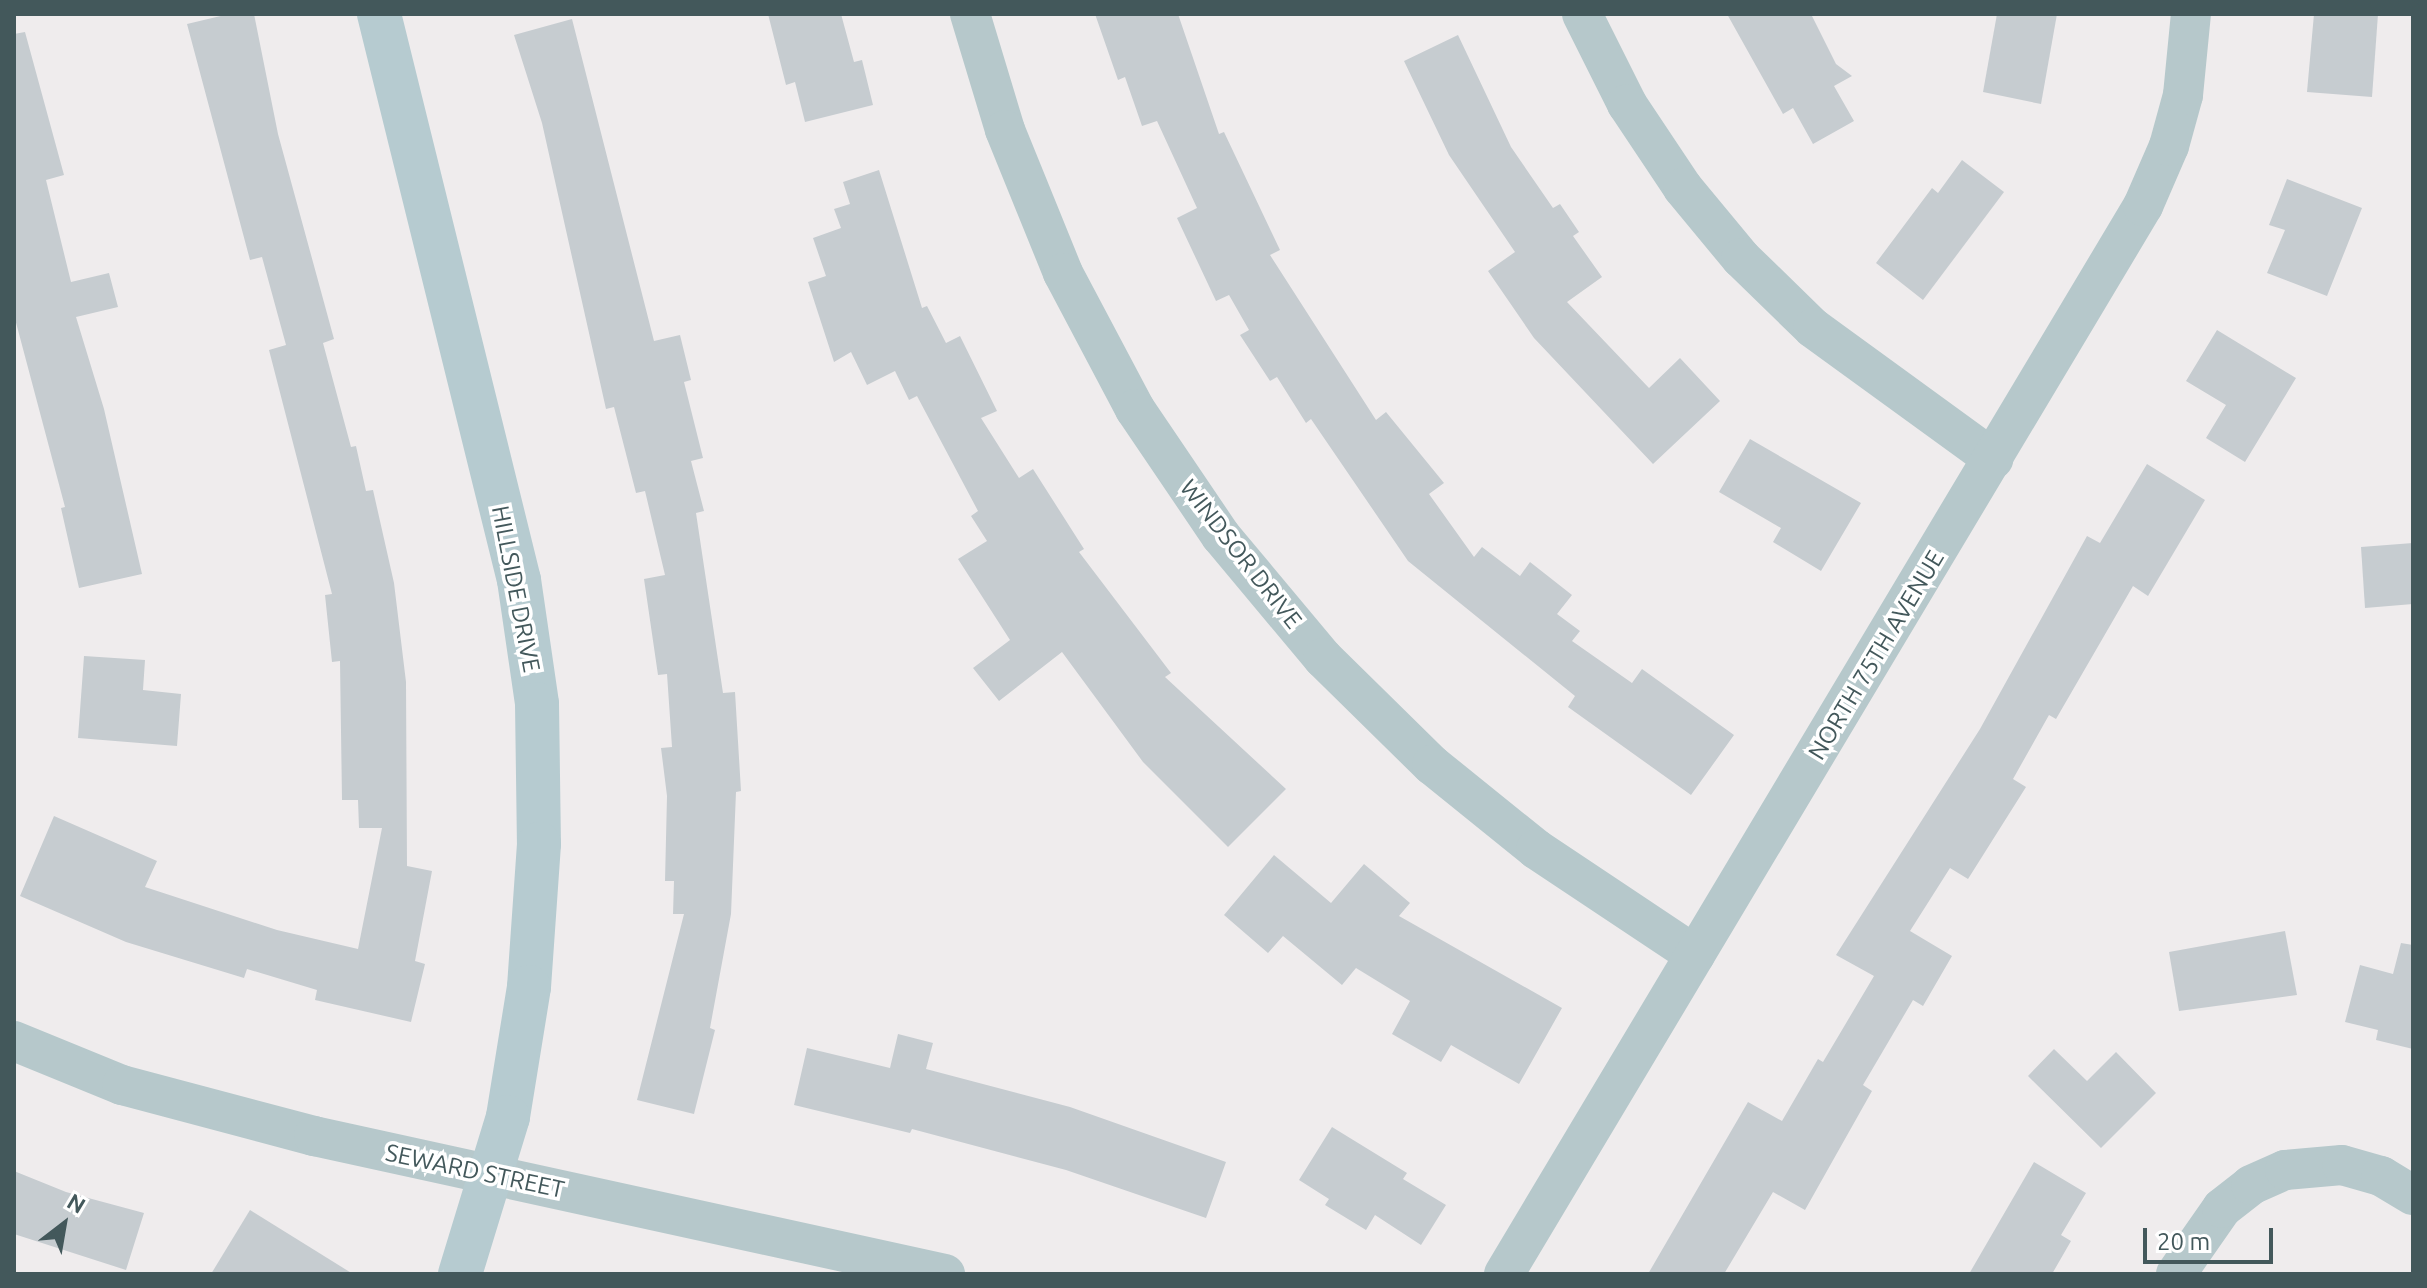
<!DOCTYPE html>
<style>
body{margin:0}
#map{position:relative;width:2427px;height:1288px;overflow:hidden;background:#efeced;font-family:Ubuntu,sans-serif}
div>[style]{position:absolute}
.building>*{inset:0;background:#c6ccd0}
.street>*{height:40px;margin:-20px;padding:0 20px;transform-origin:20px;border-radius:20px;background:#b6c8cb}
.secondary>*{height:44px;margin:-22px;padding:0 22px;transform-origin:22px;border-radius:22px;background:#b6cbd0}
span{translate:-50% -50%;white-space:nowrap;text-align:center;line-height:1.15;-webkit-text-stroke:7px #fff;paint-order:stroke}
.street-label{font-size:24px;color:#43585b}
.frame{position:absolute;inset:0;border:16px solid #43585b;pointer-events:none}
.north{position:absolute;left:24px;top:1184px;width:80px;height:80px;-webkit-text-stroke:6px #fff;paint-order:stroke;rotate:31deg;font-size:22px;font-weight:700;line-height:32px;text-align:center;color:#43585b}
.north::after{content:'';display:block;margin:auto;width:28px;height:36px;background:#43585b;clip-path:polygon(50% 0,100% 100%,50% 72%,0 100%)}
.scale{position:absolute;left:2143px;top:1228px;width:130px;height:36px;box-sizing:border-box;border:4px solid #43585b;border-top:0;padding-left:10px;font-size:24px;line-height:28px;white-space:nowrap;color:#43585b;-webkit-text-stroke:6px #fff;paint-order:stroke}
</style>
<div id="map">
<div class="building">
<div style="clip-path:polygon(229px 14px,254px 14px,278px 134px,334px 339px,323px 343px,351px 447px,356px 446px,366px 491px,373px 490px,394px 583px,406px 682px,407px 866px,432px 871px,415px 961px,425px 964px,411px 1022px,315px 1000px,317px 990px,247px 969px,244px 978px,126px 942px,20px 896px,54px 816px,157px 861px,145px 887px,277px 930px,358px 949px,382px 828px,359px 828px,358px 800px,342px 800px,340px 661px,332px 662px,325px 595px,332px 594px,269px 350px,286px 345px,262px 257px,250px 260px,187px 24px)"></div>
<div style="clip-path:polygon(768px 14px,841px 14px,854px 62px,862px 60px,873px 105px,805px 122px,795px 82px,786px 85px)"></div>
<div style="clip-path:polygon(1095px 14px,1178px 14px,1219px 134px,1224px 132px,1280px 250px,1270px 255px,1376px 420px,1386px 412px,1444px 483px,1429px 494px,1474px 557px,1482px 547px,1520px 576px,1530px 562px,1572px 595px,1557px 614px,1580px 631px,1572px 641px,1632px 683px,1642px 669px,1734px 735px,1691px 795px,1568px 707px,1575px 696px,1408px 561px,1311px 419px,1306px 423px,1277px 377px,1270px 381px,1240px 335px,1249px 330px,1229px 295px,1216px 301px,1177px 218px,1197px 208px,1157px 121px,1142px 126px,1125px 77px,1118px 80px)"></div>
<div style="clip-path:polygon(1727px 14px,1811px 14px,1836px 64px,1852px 76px,1834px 86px,1854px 121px,1813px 144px,1793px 108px,1783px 114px)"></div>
<div style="clip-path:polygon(1997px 14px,2057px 14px,2041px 104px,1983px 92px)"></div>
<div style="clip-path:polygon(2314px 14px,2378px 14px,2372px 97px,2307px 92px)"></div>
<div style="clip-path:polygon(572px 19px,654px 341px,680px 335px,691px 380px,684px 382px,703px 458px,691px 461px,704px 511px,696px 513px,723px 693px,735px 692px,741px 791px,736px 792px,731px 914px,710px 1028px,715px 1030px,694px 1114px,637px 1100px,684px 914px,673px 914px,674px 881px,665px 881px,667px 796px,661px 748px,672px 747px,667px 674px,658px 675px,644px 579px,665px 575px,645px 491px,636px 493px,614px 407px,606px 409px,542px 123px,514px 35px)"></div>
<div style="clip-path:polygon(25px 32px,64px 175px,46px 180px,71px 282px,109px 273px,118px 307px,76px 317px,104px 409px,142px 574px,79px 588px,61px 508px,65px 507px,14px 315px,14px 34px)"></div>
<div style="clip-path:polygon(1458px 35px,1511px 147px,1553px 208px,1560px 204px,1579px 232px,1573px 236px,1602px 277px,1567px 302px,1649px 388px,1680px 358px,1720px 401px,1653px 464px,1534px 338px,1488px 271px,1515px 252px,1449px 155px,1404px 61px)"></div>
<div style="clip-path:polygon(1962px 160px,2004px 192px,1923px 300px,1876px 263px,1932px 188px,1938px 193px)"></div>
<div style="clip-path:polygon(879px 170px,922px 308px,927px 306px,946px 343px,960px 336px,997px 411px,981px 418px,1019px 478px,1033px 469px,1084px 549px,1079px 552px,1171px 673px,1165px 677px,1286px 789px,1228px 847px,1143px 762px,1062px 652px,999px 701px,973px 668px,1010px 640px,958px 559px,987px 541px,971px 516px,978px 511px,917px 396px,909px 400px,895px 371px,867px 385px,851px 352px,834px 362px,808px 282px,826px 276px,813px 238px,841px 228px,834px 209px,850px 204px,843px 182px)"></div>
<div style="clip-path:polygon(2287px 179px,2362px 208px,2327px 296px,2267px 273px,2285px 230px,2269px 225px)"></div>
<div style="clip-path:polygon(2217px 330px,2296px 378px,2245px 462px,2206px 438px,2226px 405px,2186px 381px)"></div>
<div style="clip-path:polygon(1750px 439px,1861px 503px,1821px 571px,1773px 542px,1781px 528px,1719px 492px)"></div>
<div style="clip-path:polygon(2147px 464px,2205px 500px,2148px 596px,2133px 586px,2056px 719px,2049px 715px,2013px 779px,2026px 787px,1968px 879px,1950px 868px,1910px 931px,1952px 956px,1923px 1006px,1913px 1000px,1863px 1085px,1872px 1091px,1805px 1210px,1773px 1192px,1724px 1274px,1648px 1274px,1748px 1102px,1782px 1121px,1818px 1059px,1823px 1062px,1874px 976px,1836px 955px,1980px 729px,2087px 536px,2100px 543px)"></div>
<div style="clip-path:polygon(2413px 543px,2413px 604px,2365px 608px,2361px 547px)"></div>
<div style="clip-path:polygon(84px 656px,145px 660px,143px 690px,181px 694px,177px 746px,78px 738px)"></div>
<div style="clip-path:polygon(1274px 855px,1331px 903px,1364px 864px,1410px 903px,1399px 916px,1562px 1008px,1519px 1084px,1451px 1045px,1441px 1062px,1392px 1034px,1410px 1001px,1356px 968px,1342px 985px,1283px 936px,1268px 953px,1224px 915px)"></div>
<div style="clip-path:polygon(2285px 931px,2297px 995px,2179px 1011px,2169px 952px)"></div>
<div style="clip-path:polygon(2401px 943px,2413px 945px,2413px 1049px,2376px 1040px,2378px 1030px,2345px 1022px,2360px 965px,2393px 974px)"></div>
<div style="clip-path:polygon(898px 1034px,933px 1043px,926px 1069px,1070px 1107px,1226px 1162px,1206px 1218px,1066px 1170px,912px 1129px,910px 1133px,794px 1105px,807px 1048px,890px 1068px)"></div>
<div style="clip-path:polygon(2054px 1049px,2087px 1081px,2116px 1052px,2156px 1093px,2101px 1148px,2028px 1076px)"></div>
<div style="clip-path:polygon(1332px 1127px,1407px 1173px,1403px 1179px,1446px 1205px,1421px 1245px,1375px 1215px,1366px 1230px,1325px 1205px,1329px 1199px,1299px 1180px)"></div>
<div style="clip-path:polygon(2034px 1162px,2086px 1193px,2061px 1235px,2071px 1241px,2052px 1274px,1969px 1274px)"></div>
<div style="clip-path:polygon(14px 1171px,66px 1192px,144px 1213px,126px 1270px,14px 1234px)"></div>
<div style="clip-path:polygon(250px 1210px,353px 1274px,211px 1274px)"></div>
</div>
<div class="street">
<div style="left:970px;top:14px;width:121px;rotate:73.2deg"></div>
<div style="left:1005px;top:130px;width:154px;rotate:67.9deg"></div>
<div style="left:1063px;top:273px;width:154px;rotate:62.1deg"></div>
<div style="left:1135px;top:409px;width:153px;rotate:55.9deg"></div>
<div style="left:1221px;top:536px;width:159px;rotate:50.1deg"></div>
<div style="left:1323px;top:658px;width:153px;rotate:44.5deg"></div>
<div style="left:1432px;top:765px;width:134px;rotate:38.9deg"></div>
<div style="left:1536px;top:849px;width:191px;rotate:33.7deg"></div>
<div style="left:1582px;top:14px;width:101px;rotate:63.4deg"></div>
<div style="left:1627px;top:104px;width:101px;rotate:56.3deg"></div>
<div style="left:1683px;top:188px;width:91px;rotate:50.4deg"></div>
<div style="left:1741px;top:258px;width:100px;rotate:44.2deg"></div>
<div style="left:1813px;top:328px;width:223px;rotate:36deg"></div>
<div style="left:14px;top:1041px;width:117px;rotate:22.2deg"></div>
<div style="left:122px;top:1085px;width:199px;rotate:14.9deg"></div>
<div style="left:314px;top:1136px;width:646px;rotate:12.34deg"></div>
<div style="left:1504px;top:1274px;width:1245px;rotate:-59.11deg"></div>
<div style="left:2143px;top:206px;width:65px;rotate:-66.6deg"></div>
<div style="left:2169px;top:146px;width:53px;rotate:-74.6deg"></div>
<div style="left:2183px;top:95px;width:81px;rotate:-84.4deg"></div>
<div style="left:2176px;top:1274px;width:80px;rotate:-55.1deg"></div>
<div style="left:2222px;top:1208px;width:37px;rotate:-38deg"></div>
<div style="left:2251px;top:1185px;width:37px;rotate:-24deg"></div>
<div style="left:2285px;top:1170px;width:57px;rotate:-5deg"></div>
<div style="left:2342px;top:1165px;width:41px;rotate:15.8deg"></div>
<div style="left:2381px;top:1176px;width:37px;rotate:31deg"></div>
</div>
<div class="secondary">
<div style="left:379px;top:14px;width:583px;rotate:76.11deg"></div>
<div style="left:519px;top:580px;width:125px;rotate:81.7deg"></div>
<div style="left:537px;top:704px;width:140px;rotate:89.2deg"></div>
<div style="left:539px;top:844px;width:143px;rotate:94deg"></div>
<div style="left:529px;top:987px;width:132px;rotate:99.2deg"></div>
<div style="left:508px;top:1117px;width:164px;rotate:107deg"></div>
</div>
<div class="street-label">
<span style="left:1241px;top:554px;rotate:52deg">WINDSOR DRIVE</span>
<span style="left:516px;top:589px;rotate:79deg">HILLSIDE DRIVE</span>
<span style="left:1876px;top:655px;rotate:-59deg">NORTH 75TH AVENUE</span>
<span style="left:475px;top:1171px;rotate:12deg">SEWARD STREET</span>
</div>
<div class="frame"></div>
<div class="north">N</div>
<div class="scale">20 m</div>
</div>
